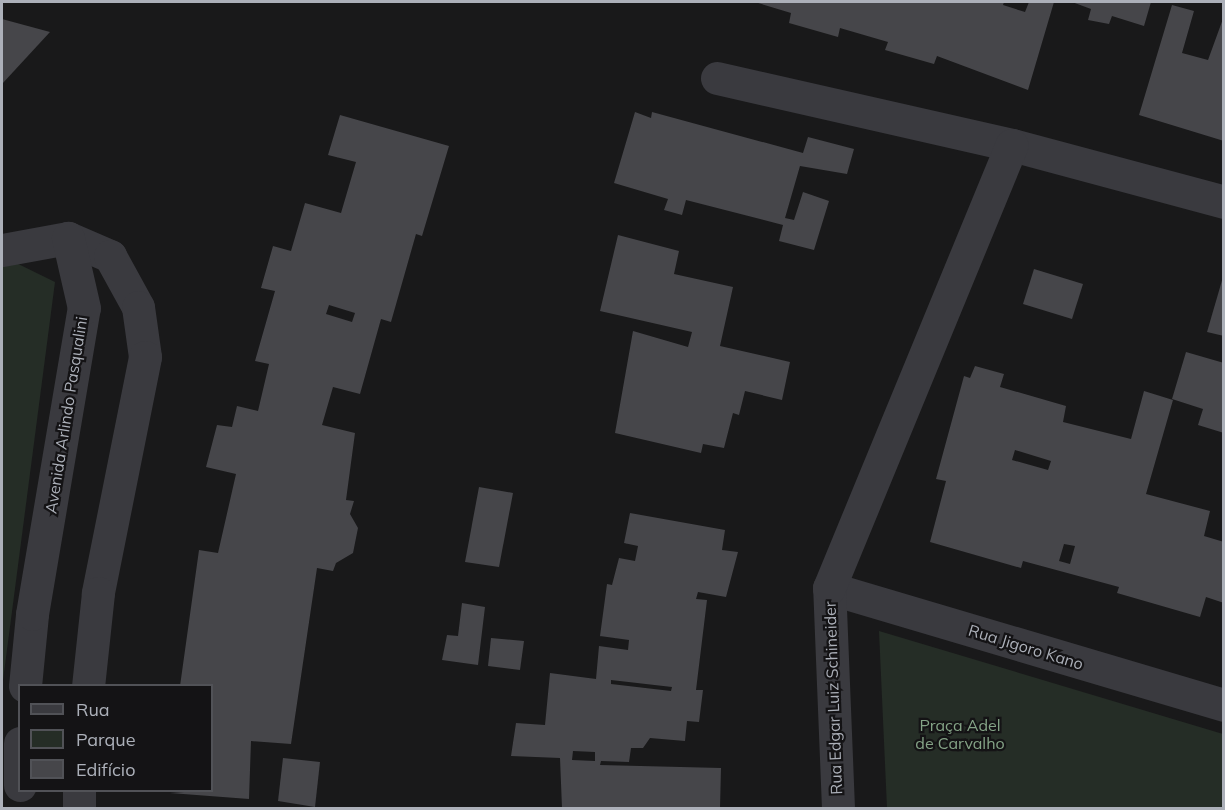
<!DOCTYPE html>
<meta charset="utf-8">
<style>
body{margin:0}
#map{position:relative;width:1225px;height:810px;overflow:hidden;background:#19191a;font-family:Mulish,sans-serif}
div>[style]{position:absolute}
.green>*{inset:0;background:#252d26}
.building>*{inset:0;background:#46464a}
.minor>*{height:33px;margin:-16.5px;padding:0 16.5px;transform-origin:16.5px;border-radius:16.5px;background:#3a3a3f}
.tertiary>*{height:33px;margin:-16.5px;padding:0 16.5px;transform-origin:16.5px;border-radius:16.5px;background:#3a3a3f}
span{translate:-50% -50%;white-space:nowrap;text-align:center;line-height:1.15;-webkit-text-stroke:4.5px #141315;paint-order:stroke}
.street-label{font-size:16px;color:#acb0b9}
.park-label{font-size:16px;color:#84a386}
.frame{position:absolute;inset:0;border:3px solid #acb0b9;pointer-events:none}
.legend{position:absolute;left:18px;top:684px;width:195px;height:108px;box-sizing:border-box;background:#141315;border:2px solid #515257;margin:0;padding:8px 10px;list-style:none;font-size:18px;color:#acb0b9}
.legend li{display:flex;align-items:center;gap:12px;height:30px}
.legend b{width:30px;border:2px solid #515257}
</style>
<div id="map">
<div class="green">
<div style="clip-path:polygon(4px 257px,55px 282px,2px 688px,2px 260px)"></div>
<div style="clip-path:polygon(879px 631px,1223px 734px,1223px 808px,887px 808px)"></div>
</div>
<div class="building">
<div style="clip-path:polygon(755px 2px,1004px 2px,1003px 5px,1025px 12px,1029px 2px,1054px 2px,1028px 90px,937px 56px,934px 64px,885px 50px,888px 42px,840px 28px,838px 37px,789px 23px,791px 13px)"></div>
<div style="clip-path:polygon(1072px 2px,1151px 2px,1144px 26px,1112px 16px,1109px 24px,1088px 20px,1091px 9px)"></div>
<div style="clip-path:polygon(1172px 5px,1194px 11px,1182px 53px,1208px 60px,1224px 16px,1224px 141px,1139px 115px)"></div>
<div style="clip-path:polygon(2px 19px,50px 32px,2px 84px)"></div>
<div style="clip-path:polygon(635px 112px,651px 118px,652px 112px,803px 153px,808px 137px,854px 149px,847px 174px,800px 166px,785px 218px,794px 220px,803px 192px,829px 201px,814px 250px,779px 241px,783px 225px,686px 200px,682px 215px,664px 210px,668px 199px,614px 183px)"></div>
<div style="clip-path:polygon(evenodd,340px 115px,449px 146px,422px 236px,416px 234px,391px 322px,381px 319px,360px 394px,333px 387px,322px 425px,355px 433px,346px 500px,354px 501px,350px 514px,358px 528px,353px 553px,336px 563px,333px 571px,317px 568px,291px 744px,251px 741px,249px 799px,170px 793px,212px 790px,212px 686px,180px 686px,199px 550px,218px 553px,236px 474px,206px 467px,217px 425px,232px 427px,237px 406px,258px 411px,269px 364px,255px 361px,275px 291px,261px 288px,273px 246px,291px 251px,305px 203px,341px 213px,356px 162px,328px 155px,340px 115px,329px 305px,355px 313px,352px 322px,326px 314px,329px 305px)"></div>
<div style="clip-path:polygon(618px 235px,679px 251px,674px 274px,733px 287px,720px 346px,790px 362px,782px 400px,745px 391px,739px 415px,733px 413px,724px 448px,703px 444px,701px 453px,615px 433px,633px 331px,688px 347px,692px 332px,600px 311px)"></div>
<div style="clip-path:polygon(1034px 269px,1083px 284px,1072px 319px,1023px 304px)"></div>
<div style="clip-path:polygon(1223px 277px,1224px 278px,1224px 336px,1207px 332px)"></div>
<div style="clip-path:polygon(1186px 352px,1224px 363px,1224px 433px,1198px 425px,1203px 409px,1172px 399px)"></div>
<div style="clip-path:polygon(evenodd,975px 366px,1004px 374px,1000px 387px,1066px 406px,1063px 422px,1131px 439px,1144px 391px,1173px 400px,1146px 494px,1210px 511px,1204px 536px,1224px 542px,1224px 603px,1206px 597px,1200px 617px,1117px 593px,1119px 587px,1023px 561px,1021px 568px,930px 542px,946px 481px,936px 479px,964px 376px,970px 378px,975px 366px,1015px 450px,1051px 461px,1048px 470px,1012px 460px,1015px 450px,975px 366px,1064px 544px,1075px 546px,1070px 564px,1059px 561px,1064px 544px)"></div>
<div style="clip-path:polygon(479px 487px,513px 493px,499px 567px,465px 562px)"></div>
<div style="clip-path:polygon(evenodd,630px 513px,725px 530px,722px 550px,738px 552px,726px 597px,698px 592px,696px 599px,707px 600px,696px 690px,703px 690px,699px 722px,687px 721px,685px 741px,650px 738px,643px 748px,631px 748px,629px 762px,601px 761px,600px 765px,721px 768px,720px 808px,562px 808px,560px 758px,511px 756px,516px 723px,545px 725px,550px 673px,596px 679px,599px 646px,628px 650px,629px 640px,600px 636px,607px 584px,612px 585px,619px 558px,635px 561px,638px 546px,624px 543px,630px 513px,611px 680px,672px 687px,671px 691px,611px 684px,611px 680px,630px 513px,573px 751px,595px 752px,595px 761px,572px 760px,573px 751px)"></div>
<div style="clip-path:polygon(462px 603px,485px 607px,478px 665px,442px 660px,447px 635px,458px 636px)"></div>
<div style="clip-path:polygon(491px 638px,524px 641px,520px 670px,488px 666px)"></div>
<div style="clip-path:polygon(283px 758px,320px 762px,315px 807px,278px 801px)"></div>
</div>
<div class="minor">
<div style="left:717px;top:78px;width:303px;rotate:12.8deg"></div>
<div style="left:1012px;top:145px;width:220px;rotate:15deg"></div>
<div style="left:829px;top:588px;width:412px;rotate:16.5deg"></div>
<div style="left:838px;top:808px;width:220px;rotate:-92.3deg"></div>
<div style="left:829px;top:588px;width:479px;rotate:-67.6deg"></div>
</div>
<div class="tertiary">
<div style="left:68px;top:238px;width:46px;rotate:23.2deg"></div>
<div style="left:110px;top:256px;width:58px;rotate:61.2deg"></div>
<div style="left:138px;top:307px;width:50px;rotate:82deg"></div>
<div style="left:145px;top:357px;width:241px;rotate:101.3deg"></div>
<div style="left:98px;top:593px;width:94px;rotate:96.1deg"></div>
<div style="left:2px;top:250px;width:67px;rotate:-10.3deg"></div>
<div style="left:25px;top:686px;width:72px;rotate:-84.4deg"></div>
<div style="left:32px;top:614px;width:310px;rotate:-80.4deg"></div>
<div style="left:84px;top:308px;width:72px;rotate:-102.9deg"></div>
<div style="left:20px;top:743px;width:42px;rotate:90deg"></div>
<div style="left:79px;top:808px;width:18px;rotate:-90deg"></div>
</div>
<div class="street-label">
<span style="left:66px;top:415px;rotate:-81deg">Avenida Arlindo Pasqualini</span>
<span style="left:1026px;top:647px;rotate:17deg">Rua Jigoro Kano</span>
<span style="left:833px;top:698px;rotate:-92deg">Rua Edgar Luiz Schineider</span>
</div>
<div class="park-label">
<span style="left:960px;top:734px">Praça Adel<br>de Carvalho</span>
</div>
<div class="frame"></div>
<ul class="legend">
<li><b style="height:8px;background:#3a3a3f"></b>Rua</li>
<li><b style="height:16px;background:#252d26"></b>Parque</li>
<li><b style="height:16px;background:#46464a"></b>Edifício</li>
</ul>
</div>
